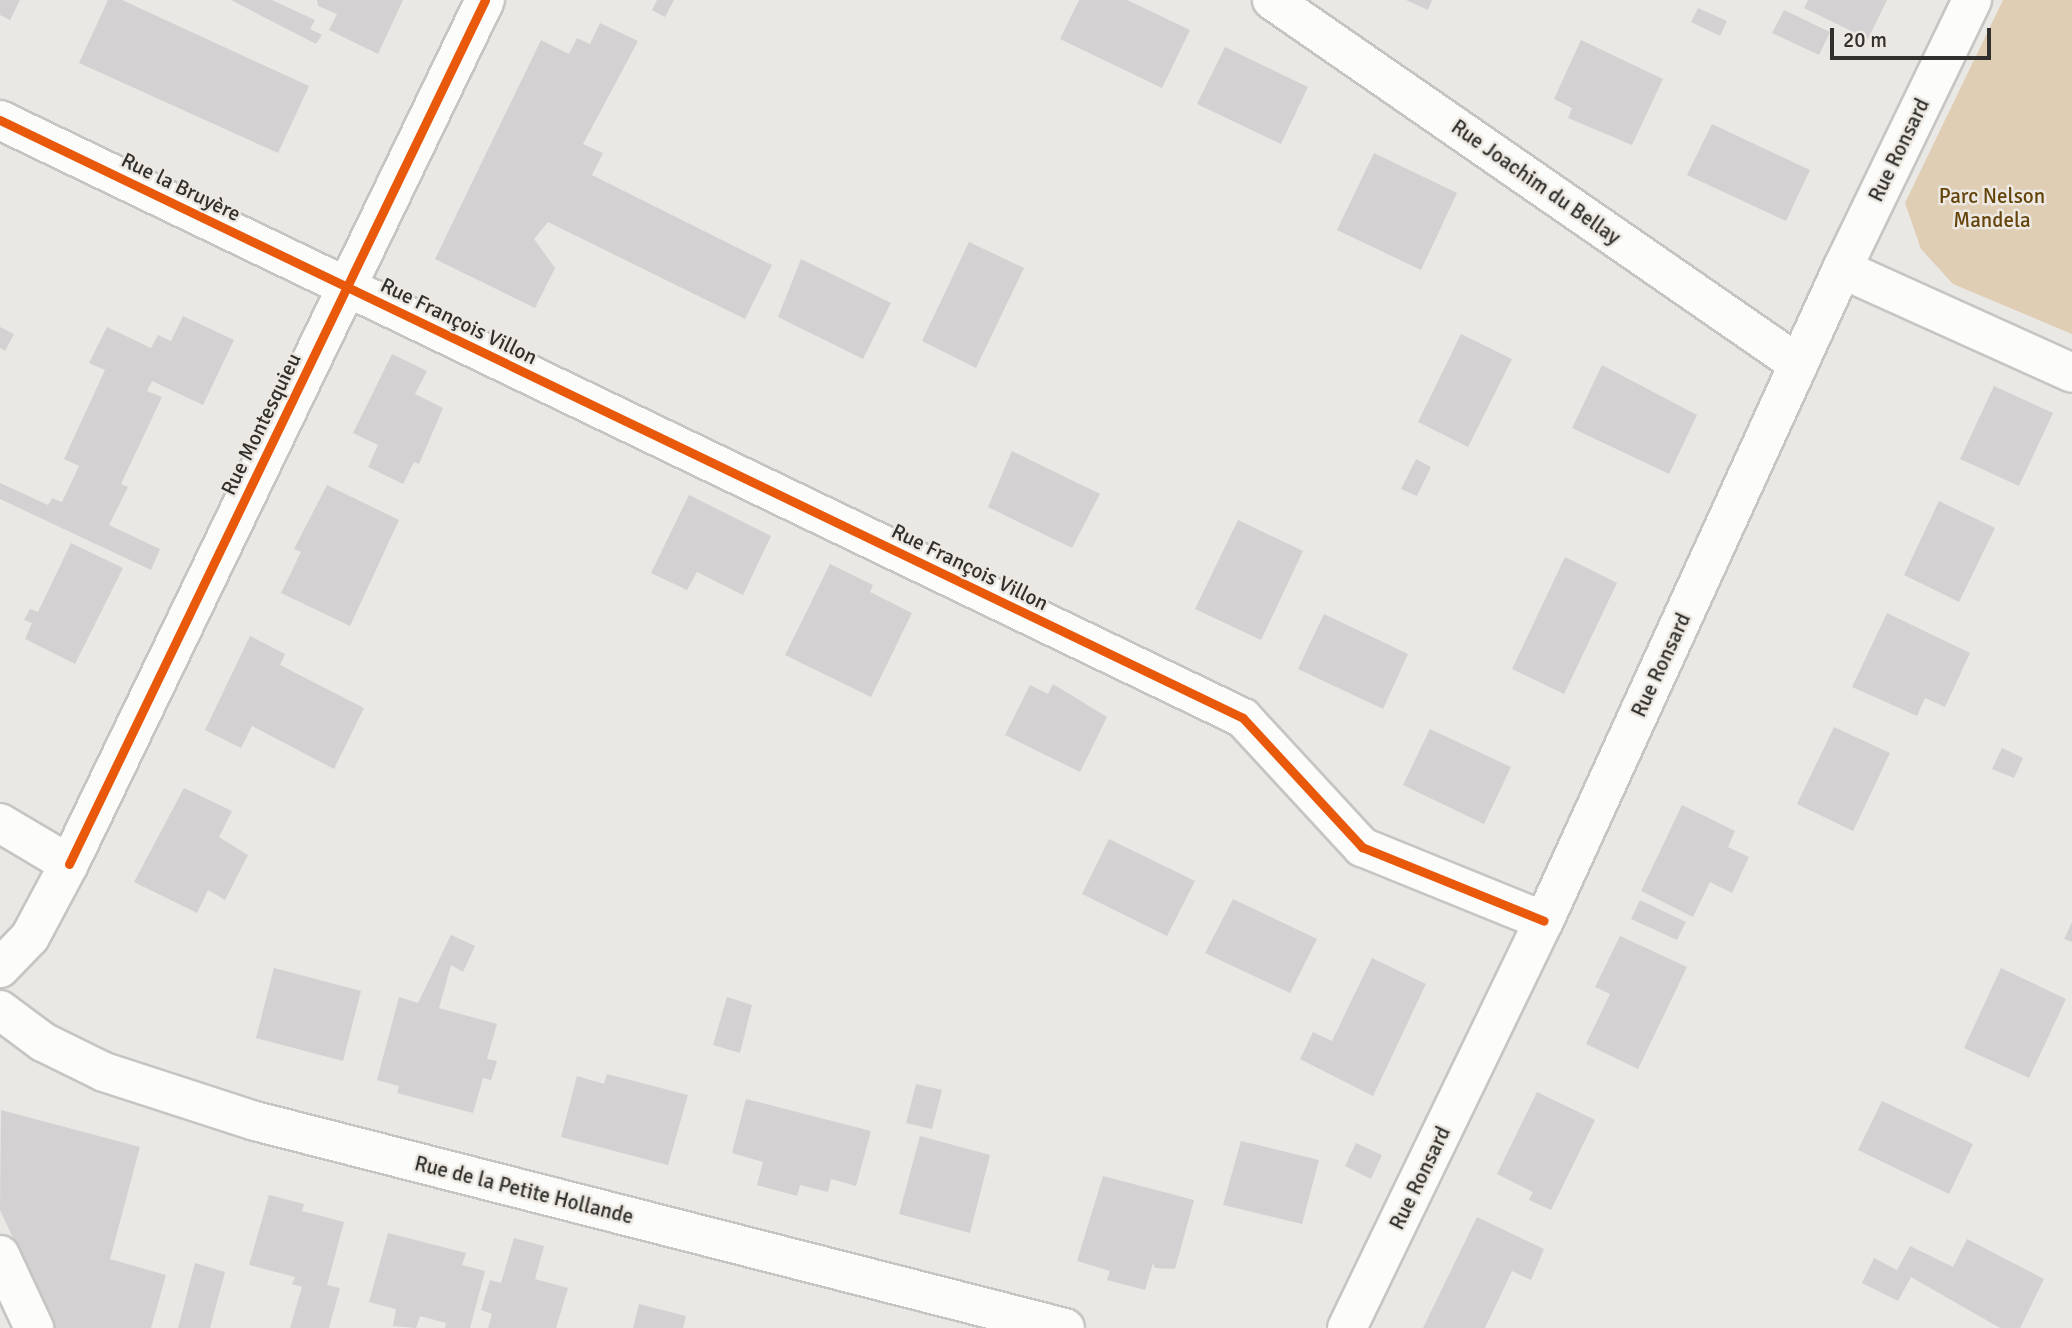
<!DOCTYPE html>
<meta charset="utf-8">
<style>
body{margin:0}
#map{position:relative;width:2072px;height:1328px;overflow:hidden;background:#eae8e5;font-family:Signika,sans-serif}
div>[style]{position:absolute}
.green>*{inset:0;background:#dfcdb4}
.building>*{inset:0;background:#d3d1d1}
.roads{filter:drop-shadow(2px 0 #c6c5c2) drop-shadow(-2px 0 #c6c5c2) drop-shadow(0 2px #c6c5c2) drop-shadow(0 -2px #c6c5c2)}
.minor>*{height:38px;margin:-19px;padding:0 19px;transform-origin:19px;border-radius:19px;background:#fcfcfb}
.cycleway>*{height:9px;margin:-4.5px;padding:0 4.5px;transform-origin:4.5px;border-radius:4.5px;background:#e8590c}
span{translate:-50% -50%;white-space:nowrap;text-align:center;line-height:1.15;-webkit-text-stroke:5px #ede9e2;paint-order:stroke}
.street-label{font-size:21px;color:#31302d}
.park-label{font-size:21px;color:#64440a}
.scale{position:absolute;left:1830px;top:28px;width:161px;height:32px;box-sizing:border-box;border:4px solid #31302d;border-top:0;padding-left:9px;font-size:21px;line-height:24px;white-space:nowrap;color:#31302d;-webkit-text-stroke:5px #ede9e2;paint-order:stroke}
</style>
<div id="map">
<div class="green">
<div style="clip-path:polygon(2003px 0,2072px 0,2072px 334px,1953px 284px,1921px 249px,1905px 203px)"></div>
</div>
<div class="building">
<div style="clip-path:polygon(0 0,20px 0,10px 20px,0 15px)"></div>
<div style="clip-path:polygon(108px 0,122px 0,309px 86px,278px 153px,79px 63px)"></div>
<div style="clip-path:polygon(231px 0,272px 0,315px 20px,310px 29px,322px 35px,316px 44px)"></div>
<div style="clip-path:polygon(317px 0,403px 0,378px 54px,329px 30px,337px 14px,318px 6px)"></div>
<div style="clip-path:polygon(657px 0,674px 0,665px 17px,652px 10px)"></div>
<div style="clip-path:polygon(1079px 0,1127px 0,1190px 30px,1162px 88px,1060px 39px)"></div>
<div style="clip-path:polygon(1406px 0,1432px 0,1428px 10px)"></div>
<div style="clip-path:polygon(1808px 0,1887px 0,1868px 39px,1804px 8px)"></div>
<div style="clip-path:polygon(1698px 8px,1727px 21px,1720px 36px,1691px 22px)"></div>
<div style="clip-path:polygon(1784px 10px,1830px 32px,1819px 55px,1772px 33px)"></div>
<div style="clip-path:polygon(600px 23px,638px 41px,583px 144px,603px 153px,592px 175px,772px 265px,745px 319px,548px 222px,534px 239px,555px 268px,535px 308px,435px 259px,541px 40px,569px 54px,577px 38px,590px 44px)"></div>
<div style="clip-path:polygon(1581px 40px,1663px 79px,1632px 145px,1568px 118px,1572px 108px,1554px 99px)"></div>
<div style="clip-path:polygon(1225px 47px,1308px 87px,1281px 144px,1197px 104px)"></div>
<div style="clip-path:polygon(1712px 124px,1810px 170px,1786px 221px,1687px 175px)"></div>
<div style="clip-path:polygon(1374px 153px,1457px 193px,1421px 270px,1337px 230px)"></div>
<div style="clip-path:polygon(969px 242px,1024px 268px,976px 368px,922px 341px)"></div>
<div style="clip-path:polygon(801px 259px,891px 303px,863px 359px,778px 317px)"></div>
<div style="clip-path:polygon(183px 316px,234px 340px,203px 405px,152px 381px,147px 391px,162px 397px,121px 484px,128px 487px,109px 525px,160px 549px,151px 570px,0 499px,0 483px,48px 505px,52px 498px,62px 502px,79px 466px,64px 459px,105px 370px,89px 363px,107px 327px,151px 348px,158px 335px,171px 341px)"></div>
<div style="clip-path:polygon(0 327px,14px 334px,5px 351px,0 348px)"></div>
<div style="clip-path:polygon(1461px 334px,1512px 359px,1468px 447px,1418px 422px)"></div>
<div style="clip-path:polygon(392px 354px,427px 371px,415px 394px,443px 408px,419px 464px,414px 462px,403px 484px,368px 467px,378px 445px,353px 433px)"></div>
<div style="clip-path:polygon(1602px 365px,1697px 415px,1669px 474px,1572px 428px)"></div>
<div style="clip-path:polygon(1994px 386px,2053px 413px,2019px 486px,1960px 459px)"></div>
<div style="clip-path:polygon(1012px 451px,1100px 494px,1072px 548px,988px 507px)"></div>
<div style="clip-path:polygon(1416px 459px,1431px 467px,1417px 496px,1401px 489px)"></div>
<div style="clip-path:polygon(327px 485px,399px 520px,350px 626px,281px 593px,301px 552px,294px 549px)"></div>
<div style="clip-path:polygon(689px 495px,771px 536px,743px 595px,697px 572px,687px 590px,651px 573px)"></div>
<div style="clip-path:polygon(1939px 501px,1995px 528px,1959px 602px,1904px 575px)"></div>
<div style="clip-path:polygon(1238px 520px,1303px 551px,1261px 640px,1195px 609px)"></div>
<div style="clip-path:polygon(71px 543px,123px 568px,75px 664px,25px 639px,32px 623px,24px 620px,30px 609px,38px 612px)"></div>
<div style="clip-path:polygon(1565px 557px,1617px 583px,1564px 694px,1512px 669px)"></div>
<div style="clip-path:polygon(830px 564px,873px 585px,870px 592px,912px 613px,871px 697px,785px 655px)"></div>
<div style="clip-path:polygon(1887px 613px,1970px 653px,1945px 707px,1925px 698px,1917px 716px,1852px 687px)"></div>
<div style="clip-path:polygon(1324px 614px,1408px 654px,1383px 709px,1298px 669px)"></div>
<div style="clip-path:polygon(250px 636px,285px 654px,280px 665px,364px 708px,334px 769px,252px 726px,241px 748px,205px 730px)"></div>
<div style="clip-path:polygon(1053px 684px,1107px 717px,1080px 772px,1005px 735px,1030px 685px,1048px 694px)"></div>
<div style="clip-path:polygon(1834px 727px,1890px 753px,1853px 831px,1797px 804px)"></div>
<div style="clip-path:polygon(1430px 729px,1511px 767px,1484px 824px,1403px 785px)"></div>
<div style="clip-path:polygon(2002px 748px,2023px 758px,2014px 778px,1992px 769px)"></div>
<div style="clip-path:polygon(184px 788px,232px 811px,219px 837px,248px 855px,225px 900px,208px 890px,197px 913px,134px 882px)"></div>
<div style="clip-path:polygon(1682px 805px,1735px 831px,1728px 847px,1749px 857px,1732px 893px,1710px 882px,1693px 917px,1641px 891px)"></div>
<div style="clip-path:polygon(1109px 839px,1195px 881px,1167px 936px,1082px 894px)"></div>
<div style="clip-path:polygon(1233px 899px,1317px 939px,1290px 993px,1205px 953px)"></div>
<div style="clip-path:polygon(1640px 900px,1686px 922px,1677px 940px,1631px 919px)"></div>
<div style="clip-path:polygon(2072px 922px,2072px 942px,2064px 939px)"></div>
<div style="clip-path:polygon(451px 935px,475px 946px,463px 972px,451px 965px,439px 1008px,497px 1024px,487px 1059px,497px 1061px,491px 1080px,483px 1078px,473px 1113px,397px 1093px,399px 1086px,377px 1080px,399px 997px,418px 1003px)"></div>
<div style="clip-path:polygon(1620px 936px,1687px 967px,1638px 1069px,1586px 1044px,1610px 994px,1595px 987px)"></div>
<div style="clip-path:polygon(1372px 958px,1426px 984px,1373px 1096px,1300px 1059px,1313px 1032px,1332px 1041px)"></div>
<div style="clip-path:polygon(274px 968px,361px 991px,343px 1061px,256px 1038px)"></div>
<div style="clip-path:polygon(2001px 968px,2066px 999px,2029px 1078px,1964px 1048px)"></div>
<div style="clip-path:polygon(727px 997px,752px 1005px,740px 1053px,713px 1045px)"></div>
<div style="clip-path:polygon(607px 1074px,688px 1095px,668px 1165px,561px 1137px,577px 1076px,604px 1084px)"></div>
<div style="clip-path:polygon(916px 1084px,942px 1090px,932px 1129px,906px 1123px)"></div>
<div style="clip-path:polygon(1537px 1092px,1595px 1120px,1551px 1210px,1529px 1200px,1533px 1192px,1497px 1174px)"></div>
<div style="clip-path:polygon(746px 1099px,871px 1131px,856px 1186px,831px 1179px,828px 1192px,800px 1185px,797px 1196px,757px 1185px,763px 1162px,732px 1153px)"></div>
<div style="clip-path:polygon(1882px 1101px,1973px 1144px,1949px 1194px,1858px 1150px)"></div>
<div style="clip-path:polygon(1px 1110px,140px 1147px,110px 1259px,166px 1275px,151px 1328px,55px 1328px,0 1210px)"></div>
<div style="clip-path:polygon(920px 1136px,990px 1155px,970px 1233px,899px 1214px)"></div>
<div style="clip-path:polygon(1241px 1141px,1319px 1160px,1302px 1224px,1223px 1205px)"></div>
<div style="clip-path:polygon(1356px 1143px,1382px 1155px,1371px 1179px,1345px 1166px)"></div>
<div style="clip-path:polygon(1103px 1176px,1194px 1200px,1175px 1269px,1155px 1268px,1153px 1263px,1145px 1290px,1107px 1280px,1110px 1271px,1077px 1261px)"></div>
<div style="clip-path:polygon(269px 1195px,304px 1204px,302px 1211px,344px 1222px,327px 1285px,340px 1288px,329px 1328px,290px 1328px,302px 1287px,292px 1284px,295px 1277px,249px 1265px)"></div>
<div style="clip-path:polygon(1477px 1217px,1544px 1249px,1531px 1280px,1512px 1271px,1485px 1328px,1423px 1328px)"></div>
<div style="clip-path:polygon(388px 1233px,466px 1253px,462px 1265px,485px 1271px,470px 1328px,445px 1328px,446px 1323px,420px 1316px,416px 1328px,393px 1326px,396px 1309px,369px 1302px)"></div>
<div style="clip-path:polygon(514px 1238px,544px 1246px,535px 1279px,568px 1288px,556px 1328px,488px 1328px,492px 1314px,481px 1310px,490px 1280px,501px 1283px)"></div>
<div style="clip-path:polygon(1967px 1239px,2044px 1279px,2020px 1328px,2000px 1328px,1911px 1277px,1898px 1301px,1862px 1283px,1874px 1258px,1897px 1270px,1910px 1246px,1953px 1267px)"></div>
<div style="clip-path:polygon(195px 1263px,225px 1272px,210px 1328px,178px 1328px)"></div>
<div style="clip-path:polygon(639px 1304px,686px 1316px,683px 1328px,633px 1328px)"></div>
</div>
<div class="roads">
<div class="minor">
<div style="left:1272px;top:0;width:640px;rotate:34.68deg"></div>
<div style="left:0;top:120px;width:1379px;rotate:25.69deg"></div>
<div style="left:1243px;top:718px;width:176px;rotate:47.3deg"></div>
<div style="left:1362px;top:847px;width:196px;rotate:22.1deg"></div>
<div style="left:1842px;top:269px;width:252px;rotate:24.3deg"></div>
<div style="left:0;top:823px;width:80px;rotate:30.7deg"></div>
<div style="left:0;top:968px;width:43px;rotate:-45.9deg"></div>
<div style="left:30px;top:937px;width:83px;rotate:-61.9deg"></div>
<div style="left:69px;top:864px;width:959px;rotate:-64.29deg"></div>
<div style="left:0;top:1010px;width:54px;rotate:36.7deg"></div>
<div style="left:43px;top:1042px;width:68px;rotate:26.2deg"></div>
<div style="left:104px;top:1072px;width:159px;rotate:18deg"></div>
<div style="left:255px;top:1121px;width:836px;rotate:14.34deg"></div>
<div style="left:0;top:1255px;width:81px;rotate:65deg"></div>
<div style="left:1347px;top:1328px;width:452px;rotate:-64.2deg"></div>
<div style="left:1544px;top:921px;width:717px;rotate:-65.44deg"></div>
<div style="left:1842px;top:269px;width:299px;rotate:-64.2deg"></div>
</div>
</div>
<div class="cycleway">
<div style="left:0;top:120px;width:1379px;rotate:25.69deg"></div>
<div style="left:1243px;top:718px;width:176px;rotate:47.3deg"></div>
<div style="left:1362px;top:847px;width:196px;rotate:22.1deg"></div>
<div style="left:69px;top:864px;width:959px;rotate:-64.29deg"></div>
</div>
<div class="street-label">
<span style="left:1899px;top:150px;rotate:-64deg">Rue Ronsard</span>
<span style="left:1536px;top:182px;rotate:35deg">Rue Joachim du Bellay</span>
<span style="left:181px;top:187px;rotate:26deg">Rue la Bruyère</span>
<span style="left:459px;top:321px;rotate:26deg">Rue François Villon</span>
<span style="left:261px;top:424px;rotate:-64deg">Rue Montesquieu</span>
<span style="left:970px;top:567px;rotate:26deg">Rue François Villon</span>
<span style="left:1661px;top:665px;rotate:-65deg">Rue Ronsard</span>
<span style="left:1420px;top:1178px;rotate:-64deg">Rue Ronsard</span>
<span style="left:524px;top:1190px;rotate:14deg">Rue de la Petite Hollande</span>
</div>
<div class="park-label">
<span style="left:1992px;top:208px">Parc Nelson<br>Mandela</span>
</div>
<div class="scale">20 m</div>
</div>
